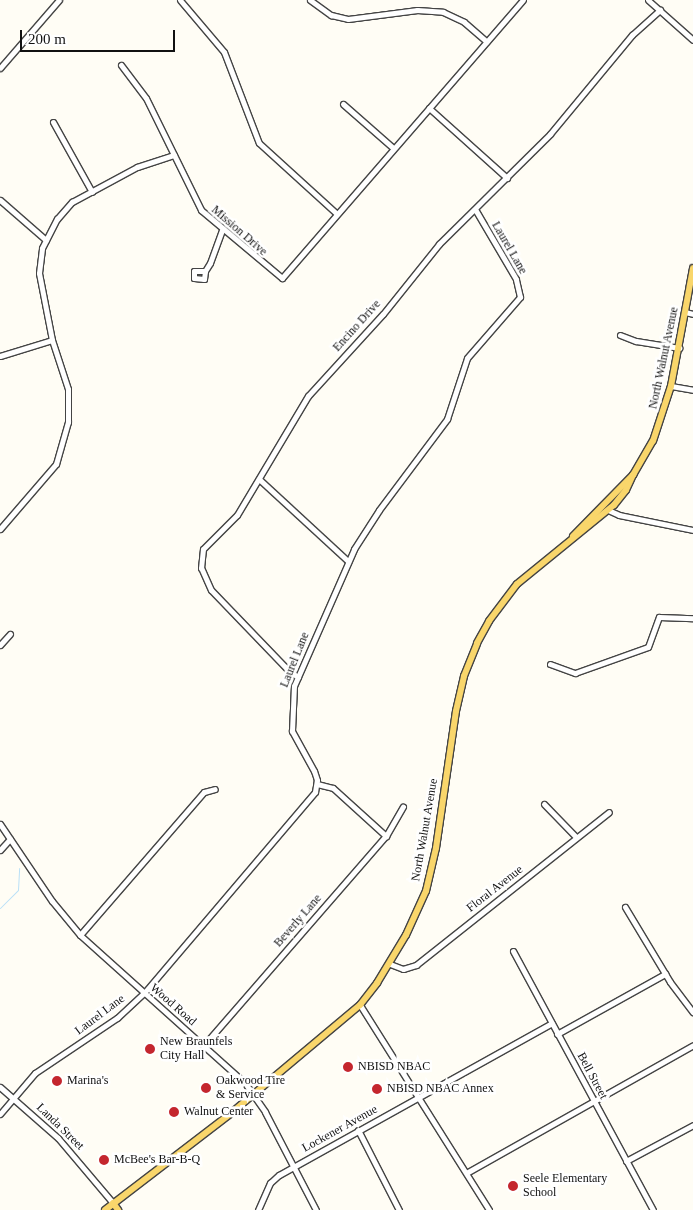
<!DOCTYPE html>
<style>
body{margin:0}
#map{position:relative;width:693px;height:1210px;overflow:hidden;background:#fffdf5;font-family:Georgia,serif}
div>[style]{position:absolute}
.stream>*{height:1px;margin:-0.5px;padding:0 0.5px;transform-origin:0.5px;border-radius:0.5px;background:#b9e0f7}
.roads{filter:drop-shadow(1px 0 #444) drop-shadow(-1px 0 #444) drop-shadow(0 1px #444) drop-shadow(0 -1px #444)}
.minor>*{height:5px;margin:-2.5px;padding:0 2.5px;transform-origin:2.5px;border-radius:2.5px;background:#fff}
.major>*{height:6px;margin:-3px;padding:0 3px;transform-origin:3px;border-radius:3px;background:#f9d66b}
.dots>*{width:14px;height:14px;translate:-50% -50%;box-sizing:border-box;border:2px solid #fff;border-radius:50%}
span{translate:-50% -50%;white-space:nowrap;text-align:center;line-height:1.15;-webkit-text-stroke:5px #fff;paint-order:stroke}
.street-label{font-size:12px;color:#111}
.poi-label{font-size:12px;color:#111}
.left{translate:0 -50%;text-align:left}
.scale{position:absolute;left:20px;top:30px;width:155px;height:22px;box-sizing:border-box;border:2px solid #111;border-top:0;padding-left:6px;font-size:15px;line-height:18px;white-space:nowrap;color:#111;-webkit-text-stroke:4px #fff;paint-order:stroke}
</style>
<div id="map">
<div class="stream">
<div style="left:0;top:908px;width:25px;rotate:-45deg"></div>
<div style="left:18px;top:890px;width:22px;rotate:-87deg"></div>
</div>
<div class="roads">
<div class="minor">
<div style="left:180px;top:0;width:68px;rotate:49.8deg"></div>
<div style="left:224px;top:52px;width:97px;rotate:69deg"></div>
<div style="left:259px;top:143px;width:104px;rotate:42.3deg"></div>
<div style="left:310px;top:0;width:26px;rotate:36deg"></div>
<div style="left:331px;top:15px;width:17px;rotate:13deg"></div>
<div style="left:348px;top:19px;width:70px;rotate:-7.4deg"></div>
<div style="left:417px;top:10px;width:26px;rotate:4deg"></div>
<div style="left:443px;top:12px;width:23px;rotate:25deg"></div>
<div style="left:464px;top:22px;width:30px;rotate:41deg"></div>
<div style="left:648px;top:0;width:60px;rotate:41.6deg"></div>
<div style="left:121px;top:65px;width:41px;rotate:52.9deg"></div>
<div style="left:146px;top:98px;width:125px;rotate:63.8deg"></div>
<div style="left:201px;top:210px;width:106px;rotate:40deg"></div>
<div style="left:282px;top:278px;width:368px;rotate:-49.1deg"></div>
<div style="left:0;top:68px;width:90px;rotate:-49.1deg"></div>
<div style="left:343px;top:104px;width:67px;rotate:41.3deg"></div>
<div style="left:429px;top:108px;width:105px;rotate:41.9deg"></div>
<div style="left:53px;top:122px;width:80px;rotate:60.9deg"></div>
<div style="left:0;top:200px;width:61px;rotate:41deg"></div>
<div style="left:205px;top:271px;width:8px;rotate:97deg"></div>
<div style="left:204px;top:279px;width:10px;rotate:-174deg"></div>
<div style="left:194px;top:278px;width:7px;rotate:-90deg"></div>
<div style="left:194px;top:271px;width:11px"></div>
<div style="left:205px;top:271px;width:9px;rotate:-58deg"></div>
<div style="left:210px;top:263px;width:35px;rotate:-70deg"></div>
<div style="left:685px;top:312px;width:8px;rotate:14deg"></div>
<div style="left:620px;top:335px;width:17px;rotate:21deg"></div>
<div style="left:636px;top:341px;width:44px;rotate:9.2deg"></div>
<div style="left:0;top:356px;width:54px;rotate:-17.1deg"></div>
<div style="left:671px;top:386px;width:22px;rotate:10deg"></div>
<div style="left:259px;top:479px;width:121px;rotate:42.7deg"></div>
<div style="left:608px;top:510px;width:12px;rotate:24deg"></div>
<div style="left:619px;top:515px;width:76px;rotate:11.5deg"></div>
<div style="left:0;top:529px;width:86px;rotate:-49.3deg"></div>
<div style="left:56px;top:464px;width:44px;rotate:-74.1deg"></div>
<div style="left:68px;top:422px;width:33px;rotate:-90deg"></div>
<div style="left:68px;top:389px;width:52px;rotate:-108.1deg"></div>
<div style="left:52px;top:340px;width:68px;rotate:-101deg"></div>
<div style="left:39px;top:273px;width:25px;rotate:-83deg"></div>
<div style="left:42px;top:248px;width:33px;rotate:-63deg"></div>
<div style="left:57px;top:219px;width:23px;rotate:-49deg"></div>
<div style="left:72px;top:202px;width:74px;rotate:-28.3deg"></div>
<div style="left:137px;top:167px;width:39px;rotate:-18deg"></div>
<div style="left:0;top:645px;width:15px;rotate:-48deg"></div>
<div style="left:550px;top:664px;width:27px;rotate:20deg"></div>
<div style="left:575px;top:673px;width:77px;rotate:-19.6deg"></div>
<div style="left:648px;top:647px;width:32px;rotate:-70deg"></div>
<div style="left:659px;top:617px;width:34px;rotate:2deg"></div>
<div style="left:298px;top:677px;width:11px;rotate:-146deg"></div>
<div style="left:289px;top:671px;width:112px;rotate:-133.9deg"></div>
<div style="left:211px;top:590px;width:24px;rotate:-114deg"></div>
<div style="left:201px;top:568px;width:19px;rotate:-84deg"></div>
<div style="left:203px;top:549px;width:48px;rotate:-45deg"></div>
<div style="left:237px;top:515px;width:139px;rotate:-59.2deg"></div>
<div style="left:308px;top:396px;width:111px;rotate:-47.6deg"></div>
<div style="left:383px;top:314px;width:90px;rotate:-51.3deg"></div>
<div style="left:439px;top:244px;width:156px;rotate:-44.7deg"></div>
<div style="left:550px;top:134px;width:129px;rotate:-50.4deg"></div>
<div style="left:632px;top:35px;width:38px;rotate:-42deg"></div>
<div style="left:317px;top:784px;width:16px;rotate:14deg"></div>
<div style="left:333px;top:788px;width:72px;rotate:42.2deg"></div>
<div style="left:544px;top:804px;width:46px;rotate:45.9deg"></div>
<div style="left:0;top:824px;width:93px;rotate:56deg"></div>
<div style="left:52px;top:901px;width:44px;rotate:50.5deg"></div>
<div style="left:80px;top:935px;width:222px;rotate:41.9deg"></div>
<div style="left:245px;top:1083px;width:35px;rotate:55deg"></div>
<div style="left:265px;top:1112px;width:110px;rotate:62.5deg"></div>
<div style="left:0;top:850px;width:15px;rotate:-48deg"></div>
<div style="left:625px;top:907px;width:87px;rotate:59deg"></div>
<div style="left:670px;top:982px;width:38px;rotate:53deg"></div>
<div style="left:80px;top:935px;width:189px;rotate:-49.1deg"></div>
<div style="left:204px;top:792px;width:11px;rotate:-15deg"></div>
<div style="left:513px;top:951px;width:294px;rotate:61.6deg"></div>
<div style="left:390px;top:964px;width:14px;rotate:21deg"></div>
<div style="left:403px;top:969px;width:14px;rotate:-17deg"></div>
<div style="left:416px;top:965px;width:246px;rotate:-38.4deg"></div>
<div style="left:360px;top:1005px;width:242px;rotate:57.8deg"></div>
<div style="left:557px;top:1034px;width:124px;rotate:-29.1deg"></div>
<div style="left:204px;top:1045px;width:277px;rotate:-49deg"></div>
<div style="left:386px;top:836px;width:34px;rotate:-60deg"></div>
<div style="left:0;top:1087px;width:77px;rotate:41.3deg"></div>
<div style="left:58px;top:1138px;width:85px;rotate:49.8deg"></div>
<div style="left:0;top:1114px;width:54px;rotate:-49.5deg"></div>
<div style="left:35px;top:1073px;width:99px;rotate:-33.9deg"></div>
<div style="left:117px;top:1018px;width:37px;rotate:-43deg"></div>
<div style="left:144px;top:993px;width:264px;rotate:-49.6deg"></div>
<div style="left:315px;top:792px;width:12px;rotate:-81deg"></div>
<div style="left:317px;top:780px;width:9px;rotate:-108deg"></div>
<div style="left:314px;top:771px;width:46px;rotate:-118.8deg"></div>
<div style="left:292px;top:731px;width:45px;rotate:-87.5deg"></div>
<div style="left:294px;top:686px;width:150px;rotate:-66.3deg"></div>
<div style="left:354px;top:549px;width:46px;rotate:-57.3deg"></div>
<div style="left:379px;top:510px;width:114px;rotate:-53.2deg"></div>
<div style="left:447px;top:419px;width:64px;rotate:-71.8deg"></div>
<div style="left:467px;top:358px;width:81px;rotate:-49deg"></div>
<div style="left:520px;top:297px;width:18px;rotate:-103deg"></div>
<div style="left:516px;top:279px;width:81px;rotate:-120.4deg"></div>
<div style="left:358px;top:1130px;width:90px;rotate:62.9deg"></div>
<div style="left:626px;top:1161px;width:76px;rotate:-28.2deg"></div>
<div style="left:468px;top:1172px;width:258px;rotate:-29.4deg"></div>
<div style="left:258px;top:1210px;width:30px;rotate:-66deg"></div>
<div style="left:270px;top:1183px;width:12px;rotate:-42deg"></div>
<div style="left:279px;top:1175px;width:312px;rotate:-29.1deg"></div>
</div>
<div class="major">
<div style="left:573px;top:536px;width:86px;rotate:-45.5deg"></div>
<div style="left:633px;top:475px;width:39px;rotate:-60deg"></div>
<div style="left:653px;top:441px;width:58px;rotate:-71.9deg"></div>
<div style="left:671px;top:386px;width:120px;rotate:-79.4deg"></div>
<div style="left:113px;top:1203px;width:9px;rotate:54deg"></div>
<div style="left:105px;top:1210px;width:158px;rotate:-37.5deg"></div>
<div style="left:230px;top:1114px;width:170px;rotate:-40deg"></div>
<div style="left:360px;top:1005px;width:28px;rotate:-52deg"></div>
<div style="left:377px;top:983px;width:56px;rotate:-58.9deg"></div>
<div style="left:406px;top:935px;width:48px;rotate:-65.6deg"></div>
<div style="left:426px;top:891px;width:44px;rotate:-76.9deg"></div>
<div style="left:436px;top:848px;width:138px;rotate:-81.7deg"></div>
<div style="left:456px;top:711px;width:36px;rotate:-77deg"></div>
<div style="left:464px;top:676px;width:35px;rotate:-68deg"></div>
<div style="left:477px;top:643px;width:25px;rotate:-61deg"></div>
<div style="left:489px;top:621px;width:46px;rotate:-52.9deg"></div>
<div style="left:517px;top:584px;width:125px;rotate:-39.2deg"></div>
<div style="left:614px;top:505px;width:19px;rotate:-51deg"></div>
<div style="left:626px;top:490px;width:17px;rotate:-65deg"></div>
</div>
</div>
<div class="dots">
<div style="left:150px;top:1049px;background:#c4262e"></div>
<div style="left:348px;top:1067px;background:#c4262e"></div>
<div style="left:57px;top:1081px;background:#c4262e"></div>
<div style="left:206px;top:1088px;background:#c4262e"></div>
<div style="left:377px;top:1089px;background:#c4262e"></div>
<div style="left:174px;top:1112px;background:#c4262e"></div>
<div style="left:104px;top:1160px;background:#c4262e"></div>
<div style="left:513px;top:1186px;background:#c4262e"></div>
</div>
<div class="street-label">
<span style="left:239px;top:231px;rotate:41deg">Mission Drive</span>
<span style="left:509px;top:248px;rotate:60deg">Laurel Lane</span>
<span style="left:357px;top:326px;rotate:-48deg">Encino Drive</span>
<span style="left:664px;top:358px;rotate:-78deg">North Walnut Avenue</span>
<span style="left:295px;top:660px;rotate:-68deg">Laurel Lane</span>
<span style="left:425px;top:830px;rotate:-80deg">North Walnut Avenue</span>
<span style="left:495px;top:889px;rotate:-38deg">Floral Avenue</span>
<span style="left:298px;top:921px;rotate:-49deg">Beverly Lane</span>
<span style="left:173px;top:1005px;rotate:41deg">Wood Road</span>
<span style="left:100px;top:1015px;rotate:-37deg">Laurel Lane</span>
<span style="left:592px;top:1076px;rotate:62deg">Bell Street</span>
<span style="left:60px;top:1127px;rotate:44deg">Landa Street</span>
<span style="left:340px;top:1129px;rotate:-29deg">Lockener Avenue</span>
</div>
<div class="poi-label">
<span class="left" style="left:160px;top:1049px">New Braunfels<br>City Hall</span>
<span class="left" style="left:358px;top:1067px">NBISD NBAC</span>
<span class="left" style="left:67px;top:1081px">Marina's</span>
<span class="left" style="left:216px;top:1088px">Oakwood Tire<br>&amp; Service</span>
<span class="left" style="left:387px;top:1089px">NBISD NBAC Annex</span>
<span class="left" style="left:184px;top:1112px">Walnut Center</span>
<span class="left" style="left:114px;top:1160px">McBee's Bar-B-Q</span>
<span class="left" style="left:523px;top:1186px">Seele Elementary<br>School</span>
</div>
<div class="scale">200 m</div>
</div>
